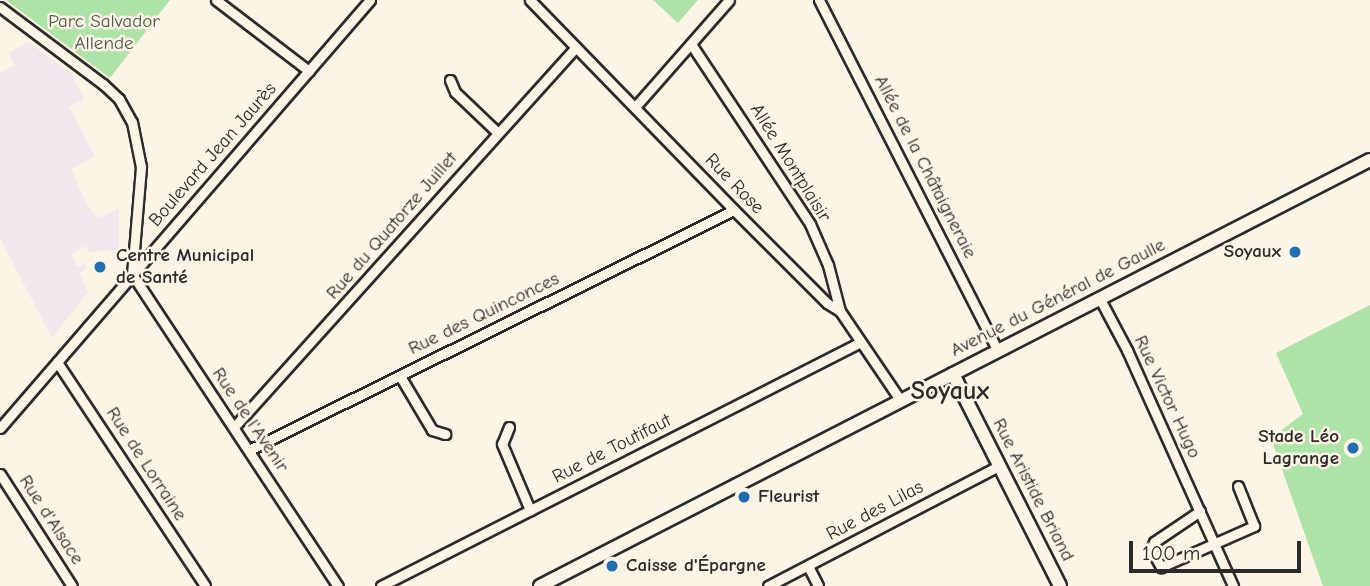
<!DOCTYPE html>
<meta charset="utf-8">
<style>
body{margin:0}
#map{position:relative;width:1370px;height:586px;overflow:hidden;background:#fcf5e5;font-family:"Comic Neue",sans-serif}
div>[style]{position:absolute}
.built>*{inset:0;background:#f0e8ec}
.green>*{inset:0;background:#ade3a6}
.roads{filter:drop-shadow(2px 0 #2b2b2b) drop-shadow(-2px 0 #2b2b2b) drop-shadow(0 2px #2b2b2b) drop-shadow(0 -2px #2b2b2b)}
.street>*{height:9px;margin:-4.5px;padding:0 4.5px;transform-origin:4.5px;border-radius:4.5px;background:#fcf5e5}
.secondary>*{height:12px;margin:-6px;padding:0 6px;transform-origin:6px;border-radius:6px;background:#fcf5e5}
.dots>*{width:19px;height:19px;translate:-50% -50%;box-sizing:border-box;border:4px solid #fcf5e5;border-radius:50%}
span{translate:-50% -50%;white-space:nowrap;text-align:center;line-height:1.15;-webkit-text-stroke:5px #fcf5e5;paint-order:stroke}
.park-label{font-size:19px;color:#4c594a}
.street-label{font-size:19px;color:#2b2b2b}
.poi-label{font-size:19px;color:#2b2b2b;font-weight:700}
.right{translate:-100% -50%;text-align:right}
.left{translate:0 -50%;text-align:left}
.district-label{font-size:26px;color:#2b2b2b;font-weight:700}
.scale{position:absolute;left:1129px;top:541px;width:172px;height:32px;box-sizing:border-box;border:4px solid #2b2b2b;border-top:0;padding-left:9px;font-size:21px;line-height:24px;white-space:nowrap;color:#2b2b2b;-webkit-text-stroke:5px #fcf5e5;paint-order:stroke}
</style>
<div id="map">
<div class="built">
<div style="clip-path:polygon(29px 42px,71px 73px,84px 99px,69px 107px,95px 156px,71px 169px,87px 205px,98px 218px,119px 208px,119px 250px,89px 252px,86px 246px,71px 254px,77px 267px,85px 264px,87px 268px,79px 273px,88px 292px,52px 338px,0 238px,0 73px,15px 65px,9px 53px)"></div>
</div>
<div class="green">
<div style="clip-path:polygon(6px 0,170px 0,110px 78px)"></div>
<div style="clip-path:polygon(653px 0,698px 0,678px 23px)"></div>
<div style="clip-path:polygon(1370px 305px,1370px 586px,1323px 586px,1271px 438px,1303px 414px,1276px 353px)"></div>
</div>
<div class="roads">
<div class="street">
<div style="left:216px;top:0;width:117px;rotate:37.4deg"></div>
<div style="left:530px;top:0;width:293px;rotate:45.8deg"></div>
<div style="left:734px;top:210px;width:132px;rotate:45deg"></div>
<div style="left:827px;top:303px;width:15px;rotate:32deg"></div>
<div style="left:840px;top:311px;width:109px;rotate:55.9deg"></div>
<div style="left:819px;top:0;width:394px;rotate:63deg"></div>
<div style="left:0;top:7px;width:129px;rotate:36.8deg"></div>
<div style="left:103px;top:84px;width:22px;rotate:43deg"></div>
<div style="left:119px;top:99px;width:26px;rotate:61deg"></div>
<div style="left:132px;top:122px;width:46px;rotate:78.7deg"></div>
<div style="left:141px;top:167px;width:107px;rotate:94.8deg"></div>
<div style="left:691px;top:44px;width:216px;rotate:56.5deg"></div>
<div style="left:810px;top:224px;width:45px;rotate:66.3deg"></div>
<div style="left:828px;top:265px;width:48px;rotate:75.4deg"></div>
<div style="left:450px;top:80px;width:13px;rotate:67deg"></div>
<div style="left:455px;top:92px;width:59px;rotate:43.6deg"></div>
<div style="left:635px;top:107px;width:142px;rotate:-48.7deg"></div>
<div style="left:132px;top:274px;width:374px;rotate:56.6deg"></div>
<div style="left:1100px;top:299px;width:58px;rotate:62.1deg"></div>
<div style="left:1127px;top:350px;width:259px;rotate:65.8deg"></div>
<div style="left:57px;top:362px;width:268px;rotate:56.5deg"></div>
<div style="left:400px;top:376px;width:63px;rotate:59.3deg"></div>
<div style="left:432px;top:430px;width:14px;rotate:17deg"></div>
<div style="left:234px;top:427px;width:511px;rotate:-48.01deg"></div>
<div style="left:509px;top:427px;width:18px;rotate:112deg"></div>
<div style="left:502px;top:444px;width:72px;rotate:67deg"></div>
<div style="left:0;top:428px;width:566px;rotate:-49.16deg"></div>
<div style="left:249px;top:450px;width:541px;rotate:-26.33deg"></div>
<div style="left:0;top:474px;width:133px;rotate:57.3deg"></div>
<div style="left:1200px;top:511px;width:55px;rotate:146deg"></div>
<div style="left:1154px;top:542px;width:8px;rotate:113deg"></div>
<div style="left:1151px;top:549px;width:21px;rotate:61deg"></div>
<div style="left:1161px;top:567px;width:102px;rotate:-23.8deg"></div>
<div style="left:1254px;top:526px;width:43px;rotate:-111.8deg"></div>
<div style="left:808px;top:566px;width:22px;rotate:63deg"></div>
<div style="left:381px;top:586px;width:536px;rotate:-26.95deg"></div>
<div style="left:768px;top:586px;width:260px;rotate:-27.5deg"></div>
</div>
<div class="secondary">
<div style="left:953px;top:374px;width:237px;rotate:63.2deg"></div>
<div style="left:540px;top:586px;width:933px;rotate:-27.17deg"></div>
</div>
</div>
<div class="dots">
<div style="left:1295px;top:252px;background:#1f6fb2"></div>
<div style="left:100px;top:267px;background:#1f6fb2"></div>
<div style="left:1353px;top:448px;background:#1f6fb2"></div>
<div style="left:744px;top:497px;background:#1f6fb2"></div>
<div style="left:612px;top:566px;background:#1f6fb2"></div>
</div>
<div class="park-label">
<span style="left:104px;top:33px">Parc Salvador<br>Allende</span>
</div>
<div class="street-label">
<span style="left:213px;top:155px;rotate:-49deg">Boulevard Jean Jaurès</span>
<span style="left:790px;top:163px;rotate:58deg">Allée Montplaisir</span>
<span style="left:925px;top:167px;rotate:63deg">Allée de la Châtaigneraie</span>
<span style="left:734px;top:184px;rotate:46deg">Rue Rose</span>
<span style="left:392px;top:226px;rotate:-49deg">Rue du Quatorze Juillet</span>
<span style="left:1058px;top:298px;rotate:-27deg">Avenue du Général de Gaulle</span>
<span style="left:484px;top:314px;rotate:-26deg">Rue des Quinconces</span>
<span style="left:1167px;top:397px;rotate:65deg">Rue Victor Hugo</span>
<span style="left:250px;top:420px;rotate:56deg">Rue de l'Avenir</span>
<span style="left:612px;top:449px;rotate:-27deg">Rue de Toutifaut</span>
<span style="left:146px;top:464px;rotate:57deg">Rue de Lorraine</span>
<span style="left:1033px;top:490px;rotate:63deg">Rue Aristide Briand</span>
<span style="left:875px;top:511px;rotate:-28deg">Rue des Lilas</span>
<span style="left:51px;top:520px;rotate:57deg">Rue d'Alsace</span>
</div>
<div class="poi-label">
<span class="right" style="left:1281px;top:252px">Soyaux</span>
<span class="left" style="left:116px;top:267px">Centre Municipal<br>de Santé</span>
<span class="right" style="left:1339px;top:448px">Stade Léo<br>Lagrange</span>
<span class="left" style="left:758px;top:497px">Fleurist</span>
<span class="left" style="left:626px;top:566px">Caisse d'Épargne</span>
</div>
<div class="district-label">
<span style="left:950px;top:392px">Soyaux</span>
</div>
<div class="scale">100 m</div>
</div>
